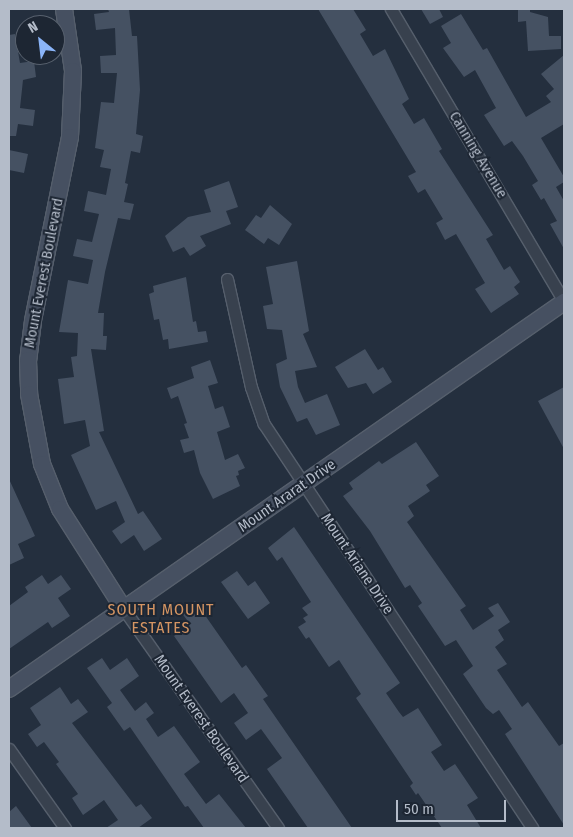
<!DOCTYPE html>
<style>
body{margin:0}
#map{position:relative;width:573px;height:837px;overflow:hidden;background:#242f3e;font-family:"Fira Sans Condensed",sans-serif}
div>[style]{position:absolute}
.building>*{inset:0;background:#455162}
.roads{filter:drop-shadow(1px 0 #565f6c) drop-shadow(-1px 0 #565f6c) drop-shadow(0 1px #565f6c) drop-shadow(0 -1px #565f6c)}
.street>*{height:11px;margin:-5.5px;padding:0 5.5px;transform-origin:5.5px;border-radius:5.5px;background:#38414e}
.secondary>*{height:16px;margin:-8px;padding:0 8px;transform-origin:8px;border-radius:8px;background:#465061}
span{translate:-50% -50%;white-space:nowrap;text-align:center;line-height:1.15;-webkit-text-stroke:4px #1d2633;paint-order:stroke}
.street-label{font-size:15px;color:#b4bcc9}
.neighbourhood-label{font-size:16px;color:#d59563;letter-spacing:1px}
.frame{position:absolute;inset:0;border:10px solid #b4bcc9;pointer-events:none}
.north{position:absolute;left:15px;top:15px;width:50px;height:50px;box-sizing:border-box;background:#1d2633;border:1px solid #59626f;border-radius:50%;rotate:331deg;font-size:14px;font-weight:700;line-height:20px;text-align:center;color:#b4bcc9}
.north::after{content:'';display:block;margin:auto;width:18px;height:22px;background:#8ab4f8;clip-path:polygon(50% 0,100% 100%,50% 72%,0 100%)}
.scale{position:absolute;left:396px;top:800px;width:110px;height:22px;box-sizing:border-box;border:2px solid #b4bcc9;border-top:0;padding-left:6px;font-size:15px;line-height:18px;white-space:nowrap;color:#b4bcc9;-webkit-text-stroke:4px #1d2633;paint-order:stroke}
</style>
<div id="map">
<div class="building">
<div style="clip-path:polygon(108px 9px,129px 9px,132px 36px,137px 36px,140px 90px,136px 134px,143px 136px,140px 153px,131px 151px,125px 183px,128px 184px,124px 202px,134px 204px,130px 220px,118px 218px,105px 272px,98px 313px,104px 313px,103px 336px,107px 336px,106px 350px,91px 349px,104px 431px,99px 432px,138px 514px,143px 511px,162px 539px,144px 551px,134px 535px,121px 544px,112px 531px,125px 522px,116px 501px,96px 510px,71px 455px,90px 446px,85px 420px,64px 424px,58px 379px,74px 377px,71px 357px,77px 356px,78px 333px,59px 332px,68px 280px,88px 284px,93px 260px,73px 256px,77px 239px,92px 242px,99px 214px,84px 211px,88px 191px,106px 195px,111px 169px,100px 167px,104px 150px,95px 148px,101px 102px,114px 103px,117px 73px,101px 73px,100px 56px,116px 55px,115px 28px,96px 30px,94px 14px,109px 12px)"></div>
<div style="clip-path:polygon(318px 9px,353px 9px,366px 30px,360px 34px,373px 56px,385px 49px,409px 99px,402px 104px,414px 124px,424px 118px,442px 149px,439px 151px,493px 235px,486px 239px,504px 270px,510px 266px,520px 282px,514px 287px,519px 294px,491px 313px,475px 289px,485px 283px,456px 234px,445px 240px,436px 223px,443px 219px,425px 189px,418px 193px,408px 176px,416px 172px)"></div>
<div style="clip-path:polygon(421px 9px,439px 9px,443px 17px,430px 24px)"></div>
<div style="clip-path:polygon(518px 9px,530px 9px,530px 12px,548px 17px,549px 36px,561px 36px,561px 49px,528px 51px,526px 21px,518px 22px)"></div>
<div style="clip-path:polygon(461px 14px,483px 50px,487px 48px,526px 117px,551px 102px,546px 96px,554px 89px,541px 74px,564px 55px,564px 124px,541px 138px,564px 177px,564px 182px,556px 187px,564px 201px,564px 249px,550px 224px,557px 221px,544px 198px,541px 200px,532px 185px,538px 181px,523px 156px,512px 141px,504px 146px,484px 115px,496px 108px,475px 70px,464px 77px,443px 48px,451px 43px,441px 26px)"></div>
<div style="clip-path:polygon(15px 34px,20px 63px,34px 61px,36px 77px,23px 80px,20px 108px,35px 110px,33px 126px,18px 124px,16px 136px,9px 136px,9px 35px)"></div>
<div style="clip-path:polygon(9px 150px,28px 154px,24px 173px,9px 170px)"></div>
<div style="clip-path:polygon(229px 181px,238px 207px,226px 211px,231px 224px,200px 236px,206px 246px,190px 256px,184px 247px,173px 252px,165px 236px,188px 217px,211px 212px,204px 190px)"></div>
<div style="clip-path:polygon(270px 205px,292px 224px,279px 245px,268px 238px,264px 244px,245px 230px,256px 215px,261px 218px)"></div>
<div style="clip-path:polygon(297px 261px,309px 331px,303px 334px,317px 367px,295px 371px,298px 387px,305px 403px,327px 394px,340px 425px,316px 435px,307px 418px,297px 422px,280px 387px,276px 364px,287px 359px,282px 330px,267px 329px,263px 306px,273px 304px,266px 267px)"></div>
<div style="clip-path:polygon(186px 277px,193px 322px,196px 321px,198px 332px,206px 331px,208px 342px,169px 349px,168px 339px,163px 340px,159px 319px,154px 320px,149px 294px,154px 292px,153px 286px)"></div>
<div style="clip-path:polygon(365px 349px,378px 370px,383px 367px,392px 382px,373px 394px,366px 383px,348px 388px,335px 367px)"></div>
<div style="clip-path:polygon(210px 360px,218px 383px,208px 386px,215px 409px,223px 406px,230px 427px,217px 432px,225px 460px,238px 454px,245px 468px,238px 471px,239px 475px,236px 476px,240px 486px,213px 499px,200px 473px,194px 450px,184px 453px,180px 440px,189px 438px,184px 424px,187px 423px,178px 396px,171px 399px,167px 388px,194px 378px,191px 367px)"></div>
<div style="clip-path:polygon(564px 387px,564px 449px,538px 401px)"></div>
<div style="clip-path:polygon(416px 442px,439px 476px,426px 485px,430px 491px,408px 506px,414px 516px,407px 522px,466px 606px,460px 610px,473px 630px,494px 616px,488px 608px,498px 603px,510px 622px,498px 630px,504px 640px,495px 647px,507px 664px,497px 670px,522px 707px,528px 702px,559px 746px,564px 743px,564px 825px,505px 734px,512px 729px,499px 710px,493px 714px,486px 708px,463px 674px,473px 666px,456px 640px,445px 646px,418px 606px,422px 603px,410px 585px,405px 588px,370px 531px,343px 496px,353px 489px,349px 483px,379px 461px,382px 464px)"></div>
<div style="clip-path:polygon(9px 479px,35px 536px,18px 544px,24px 558px,9px 565px)"></div>
<div style="clip-path:polygon(294px 527px,400px 683px,386px 693px,399px 712px,403px 717px,418px 708px,442px 745px,431px 752px,444px 771px,455px 764px,478px 798px,467px 805px,481px 828px,442px 828px,418px 793px,416px 795px,410px 786px,413px 783px,356px 698px,361px 694px,339px 660px,329px 667px,309px 637px,306px 639px,298px 627px,306px 622px,303px 618px,308px 615px,302px 608px,311px 602px,282px 557px,277px 561px,268px 548px)"></div>
<div style="clip-path:polygon(237px 571px,248px 586px,255px 581px,270px 603px,248px 619px,221px 582px)"></div>
<div style="clip-path:polygon(42px 575px,48px 584px,61px 575px,71px 589px,58px 598px,70px 616px,52px 628px,48px 622px,9px 649px,9px 606px,28px 592px,25px 587px)"></div>
<div style="clip-path:polygon(195px 601px,242px 668px,246px 665px,268px 696px,263px 699px,352px 828px,308px 828px,267px 769px,282px 758px,261px 729px,246px 740px,234px 723px,248px 713px,234px 693px,221px 703px,174px 636px,190px 624px,181px 612px)"></div>
<div style="clip-path:polygon(102px 658px,110px 670px,127px 658px,139px 676px,120px 690px,135px 711px,146px 702px,154px 713px,146px 719px,158px 737px,174px 726px,200px 762px,184px 774px,206px 804px,219px 794px,246px 828px,204px 828px,188px 806px,185px 807px,130px 727px,124px 731px,107px 707px,112px 703px,87px 668px)"></div>
<div style="clip-path:polygon(60px 687px,71px 704px,78px 699px,88px 712px,72px 723px,136px 807px,141px 804px,152px 818px,138px 828px,106px 828px,118px 820px,104px 800px,83px 815px,72px 798px,78px 794px,56px 764px,59px 762px,44px 742px,37px 747px,28px 734px,41px 725px,30px 708px)"></div>
<div style="clip-path:polygon(16px 806px,32px 828px,9px 828px,9px 812px)"></div>
</div>
<div class="roads">
<div class="street">
<div style="left:391px;top:9px;width:339px;rotate:59.4deg"></div>
<div style="left:227px;top:279px;width:111px;rotate:77.5deg"></div>
<div style="left:251px;top:387px;width:39px;rotate:71deg"></div>
<div style="left:264px;top:424px;width:485px;rotate:56.4deg"></div>
<div style="left:123px;top:608px;width:269px;rotate:54.8deg"></div>
<div style="left:9px;top:749px;width:97px;rotate:54.7deg"></div>
</div>
<div class="secondary">
<div style="left:64px;top:9px;width:63px;rotate:81.7deg"></div>
<div style="left:73px;top:71px;width:66px;rotate:92.6deg"></div>
<div style="left:70px;top:137px;width:188px;rotate:101.4deg"></div>
<div style="left:33px;top:321px;width:39px;rotate:97deg"></div>
<div style="left:28px;top:360px;width:34px;rotate:88deg"></div>
<div style="left:29px;top:394px;width:71px;rotate:79.5deg"></div>
<div style="left:42px;top:464px;width:48px;rotate:68.2deg"></div>
<div style="left:60px;top:509px;width:117px;rotate:57.5deg"></div>
<div style="left:9px;top:689px;width:677px;rotate:-34.89deg"></div>
</div>
</div>
<div class="street-label">
<span style="left:478px;top:155px;rotate:59deg">Canning Avenue</span>
<span style="left:44px;top:273px;rotate:-79deg">Mount Everest Boulevard</span>
<span style="left:287px;top:496px;rotate:-35deg">Mount Ararat Drive</span>
<span style="left:357px;top:564px;rotate:56deg">Mount Ariane Drive</span>
<span style="left:201px;top:719px;rotate:55deg">Mount Everest Boulevard</span>
</div>
<div class="neighbourhood-label">
<span style="left:161px;top:619px">SOUTH MOUNT<br>ESTATES</span>
</div>
<div class="frame"></div>
<div class="north">N</div>
<div class="scale">50 m</div>
</div>
